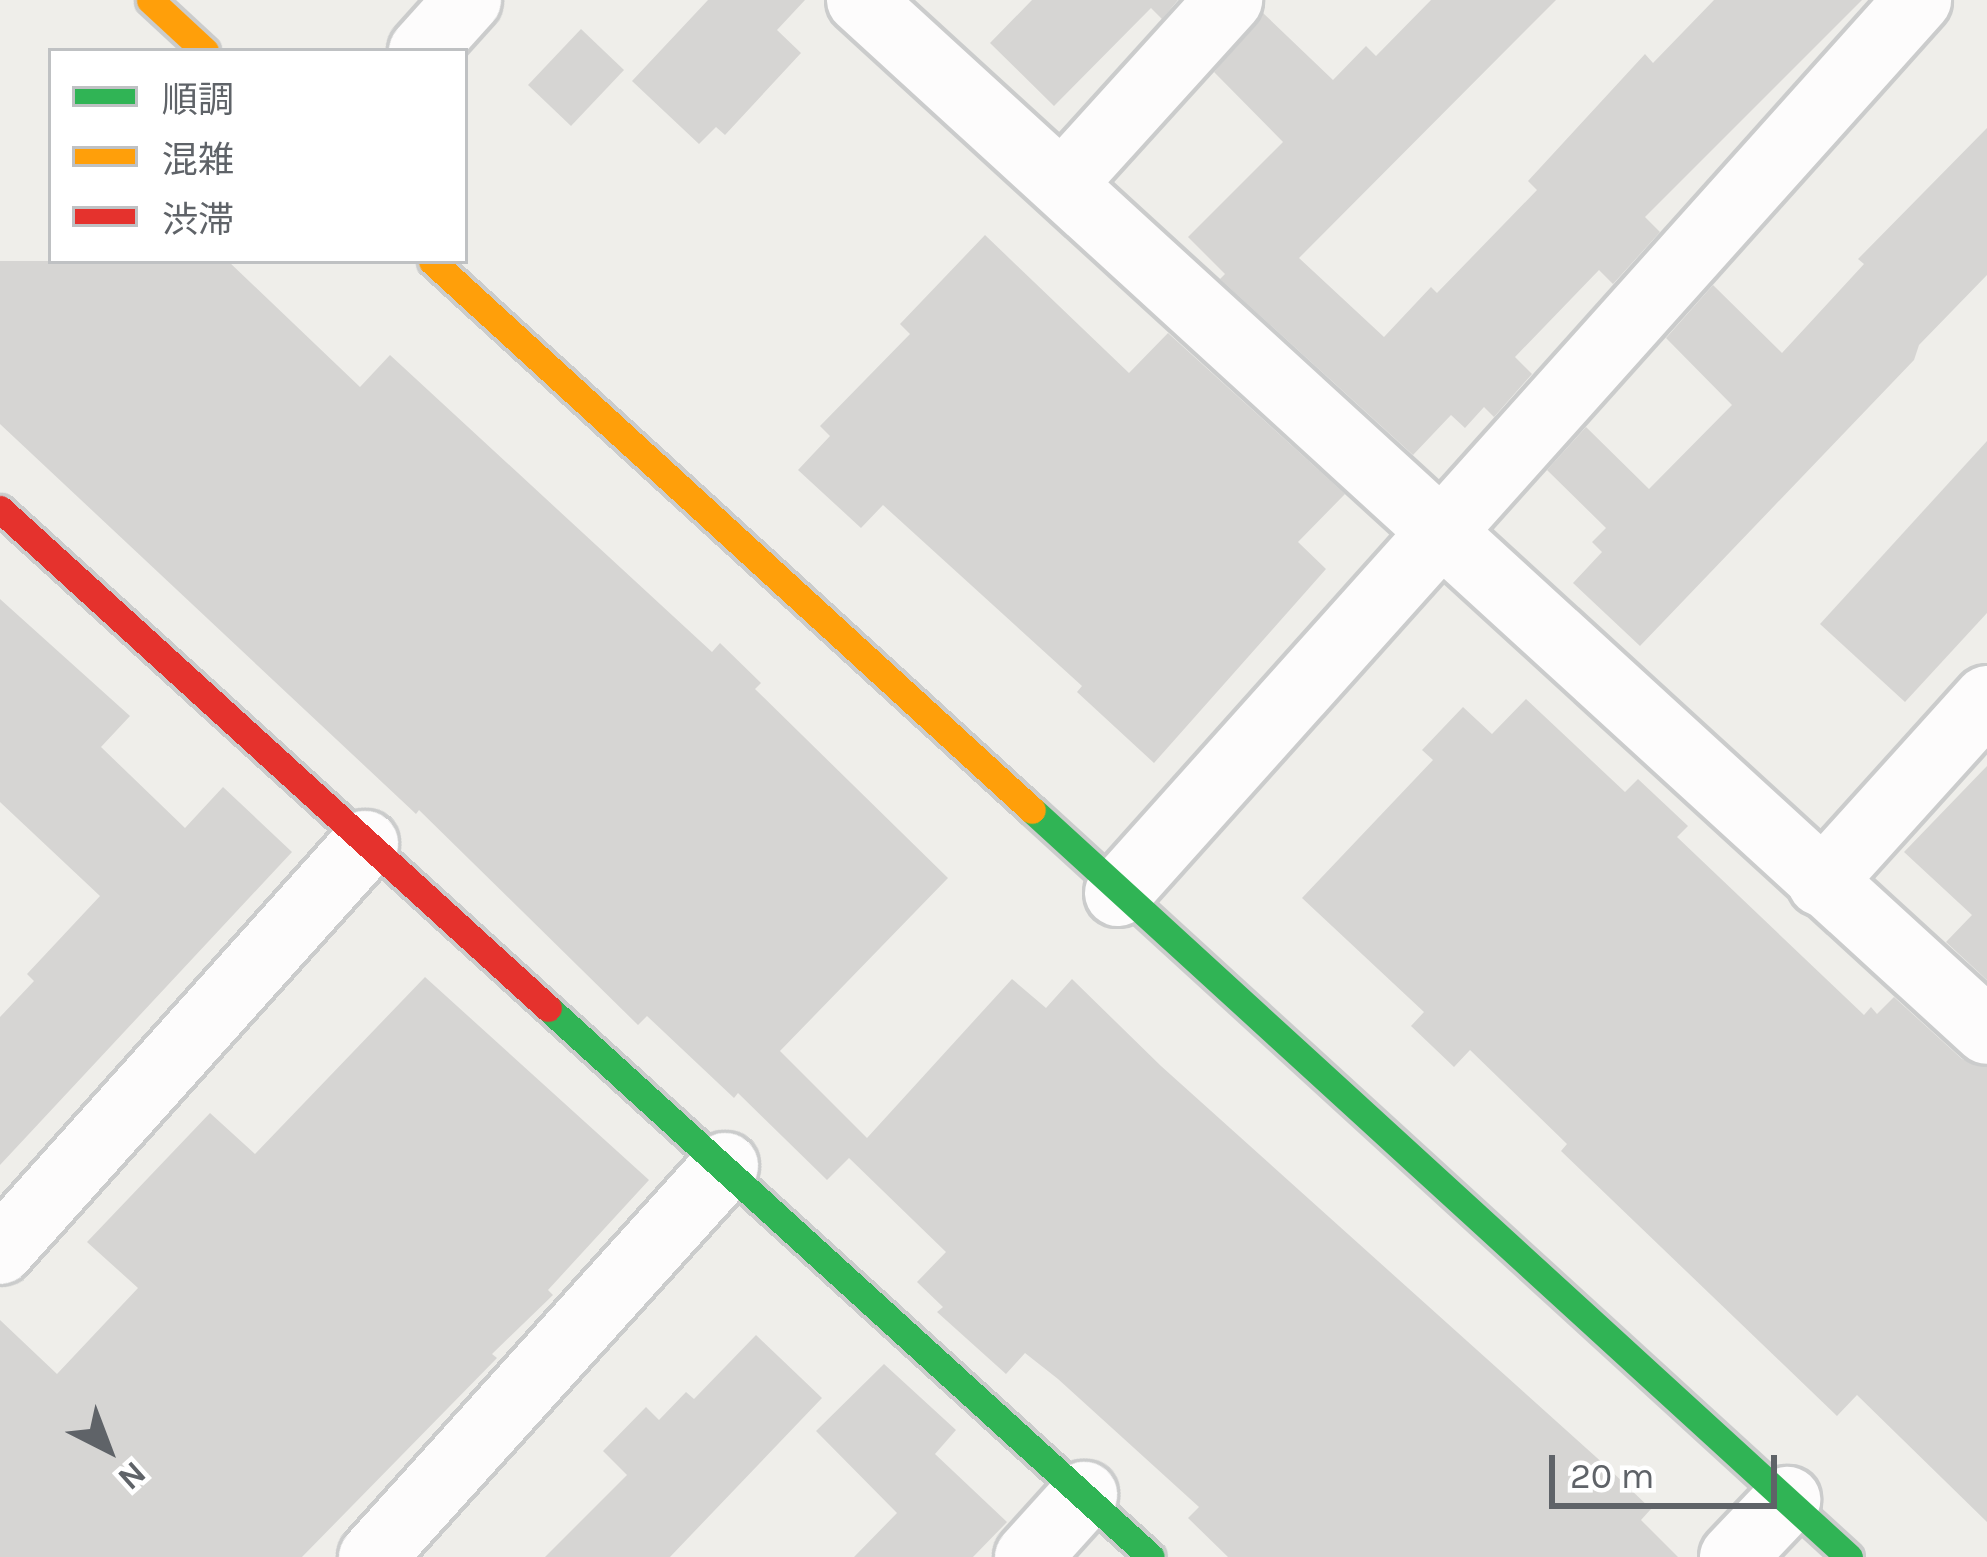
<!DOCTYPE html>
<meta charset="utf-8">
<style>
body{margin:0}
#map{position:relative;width:1987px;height:1557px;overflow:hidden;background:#efeeea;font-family:Karla,"Noto Sans JP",sans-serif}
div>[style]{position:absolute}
.building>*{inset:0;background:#d6d5d3}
.roads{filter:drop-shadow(3px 0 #cbcccc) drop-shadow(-3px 0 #cbcccc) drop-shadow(0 3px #cbcccc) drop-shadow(0 -3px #cbcccc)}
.street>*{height:66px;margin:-33px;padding:0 33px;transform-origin:33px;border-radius:33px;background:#fdfcfc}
.fast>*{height:27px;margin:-13.5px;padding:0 13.5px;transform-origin:13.5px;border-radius:13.5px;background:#30b455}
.slow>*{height:27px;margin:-13.5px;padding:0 13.5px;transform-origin:13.5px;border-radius:13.5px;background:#ff9f0a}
.jam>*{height:27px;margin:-13.5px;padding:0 13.5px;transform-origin:13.5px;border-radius:13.5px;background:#e5322d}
span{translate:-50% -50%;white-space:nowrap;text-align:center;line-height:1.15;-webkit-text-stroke:9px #fff;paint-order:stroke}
.legend{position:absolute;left:48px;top:48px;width:420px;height:216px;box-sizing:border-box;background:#fff;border:3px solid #bfc1c3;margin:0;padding:15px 21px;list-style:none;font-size:36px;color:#5f6368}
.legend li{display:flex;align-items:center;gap:24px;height:60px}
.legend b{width:60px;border:3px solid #bfc1c3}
.north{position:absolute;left:48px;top:1389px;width:120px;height:120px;-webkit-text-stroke:9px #fff;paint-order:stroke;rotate:138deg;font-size:33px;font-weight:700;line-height:48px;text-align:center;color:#5f6368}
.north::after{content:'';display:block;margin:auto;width:42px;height:54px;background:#5f6368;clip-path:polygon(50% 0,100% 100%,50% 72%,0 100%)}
.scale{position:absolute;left:1549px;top:1455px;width:228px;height:54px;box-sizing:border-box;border:6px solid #5f6368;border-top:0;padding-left:15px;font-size:36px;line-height:42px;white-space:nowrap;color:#5f6368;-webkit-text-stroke:9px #fff;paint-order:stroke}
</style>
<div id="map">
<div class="building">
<div style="clip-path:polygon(708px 0,805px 0,777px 30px,801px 53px,725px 135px,716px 127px,699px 144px,632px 81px)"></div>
<div style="clip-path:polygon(1032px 0,1178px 0,1162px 19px,1151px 8px,1054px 106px,990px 43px)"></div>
<div style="clip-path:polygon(1431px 0,1556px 0,1299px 258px,1384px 337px,1431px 287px,1437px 293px,1537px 190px,1528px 181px,1645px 54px,1653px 63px,1714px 0,1862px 0,1645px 217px,1660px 232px,1613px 284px,1599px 270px,1515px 357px,1532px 374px,1494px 417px,1484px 407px,1465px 428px,1451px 415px,1413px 455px,1220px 279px,1225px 274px,1188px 237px,1283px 142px,1214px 72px,1263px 13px,1333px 80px,1366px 46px,1376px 56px)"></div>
<div style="clip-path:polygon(581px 29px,624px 70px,571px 126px,528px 85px)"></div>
<div style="clip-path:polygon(1987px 128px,1987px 275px,1919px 345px,1914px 360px,1640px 646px,1573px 583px,1602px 552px,1592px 542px,1606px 528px,1547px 470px,1586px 427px,1649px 489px,1732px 405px,1666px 338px,1713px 285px,1782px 353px,1864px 264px,1858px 259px)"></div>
<div style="clip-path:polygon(985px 235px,1129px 373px,1168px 333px,1345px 494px,1298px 542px,1326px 569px,1154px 763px,1077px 692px,1082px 686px,883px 505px,861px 528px,798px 470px,830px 436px,820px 426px,910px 334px,900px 324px)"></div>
<div style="clip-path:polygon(0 261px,228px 261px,360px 387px,390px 355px,712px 652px,720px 643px,761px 683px,755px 689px,948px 878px,780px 1051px,867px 1138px,1012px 979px,1046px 1008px,1072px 979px,1161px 1066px,1606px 1466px,1651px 1509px,1641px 1520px,1678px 1557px,1228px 1557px,1188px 1518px,1199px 1507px,1058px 1379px,1025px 1353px,1006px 1374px,937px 1312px,943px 1307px,917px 1282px,946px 1252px,849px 1158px,827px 1180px,738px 1093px,734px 1098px,647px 1016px,638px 1025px,419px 810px,416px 814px,0 424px)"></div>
<div style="clip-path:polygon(1987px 441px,1987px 613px,1905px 702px,1820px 624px)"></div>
<div style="clip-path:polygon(0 599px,130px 716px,101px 747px,185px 828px,223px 787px,292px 852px,0 1165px,0 1017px,34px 981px,27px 974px,100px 896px,0 802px)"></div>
<div style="clip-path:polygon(1526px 699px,1625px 792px,1638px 779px,1688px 826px,1677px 837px,1864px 1015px,1871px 1007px,1877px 1014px,1894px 997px,1962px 1059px,1987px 1067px,1987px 1522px,1857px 1395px,1837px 1416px,1561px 1151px,1567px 1144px,1470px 1050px,1454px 1067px,1411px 1026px,1424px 1012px,1302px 898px,1433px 760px,1422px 750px,1463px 707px,1492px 734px)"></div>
<div style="clip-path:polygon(1987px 766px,1987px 980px,1946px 942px,1972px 915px,1904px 852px)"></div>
<div style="clip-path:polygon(425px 977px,649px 1180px,548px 1290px,553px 1295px,492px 1354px,497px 1358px,302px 1557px,0 1557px,0 1320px,57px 1374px,138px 1288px,87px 1242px,210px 1113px,255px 1154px)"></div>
<div style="clip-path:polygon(756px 1335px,822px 1398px,670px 1557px,545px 1557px,627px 1475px,603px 1451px,646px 1407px,659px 1420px,686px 1392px,694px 1399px)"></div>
<div style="clip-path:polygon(884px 1364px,956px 1430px,935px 1454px,1007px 1522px,973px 1557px,854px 1557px,897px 1513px,816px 1431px)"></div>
</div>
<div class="roads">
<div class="street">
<div style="left:860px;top:0;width:1527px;rotate:42.45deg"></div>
<div style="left:422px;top:51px;width:69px;rotate:-48deg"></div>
<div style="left:1064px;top:182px;width:246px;rotate:-47.8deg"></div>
<div style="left:1821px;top:883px;width:248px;rotate:-47.9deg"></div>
<div style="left:1118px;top:893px;width:1199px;rotate:-48.14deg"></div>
<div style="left:0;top:1251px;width:547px;rotate:-48.11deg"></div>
<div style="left:372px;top:1557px;width:527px;rotate:-47.92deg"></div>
<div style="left:1028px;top:1557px;width:84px;rotate:-47.9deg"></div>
<div style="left:1733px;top:1557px;width:79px;rotate:-46.5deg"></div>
</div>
<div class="fast">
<div style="left:1032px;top:810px;width:1107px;rotate:42.44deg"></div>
<div style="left:548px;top:1008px;width:815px;rotate:42.32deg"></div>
</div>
<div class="slow">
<div style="left:150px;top:0;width:75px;rotate:42.8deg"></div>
<div style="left:432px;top:261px;width:813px;rotate:42.46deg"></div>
</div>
<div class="jam">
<div style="left:0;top:509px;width:741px;rotate:42.32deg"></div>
</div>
</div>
<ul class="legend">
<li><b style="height:15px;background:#30b455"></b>順調</li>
<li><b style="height:15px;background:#ff9f0a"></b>混雑</li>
<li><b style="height:15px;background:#e5322d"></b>渋滞</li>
</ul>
<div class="north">N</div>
<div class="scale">20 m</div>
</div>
